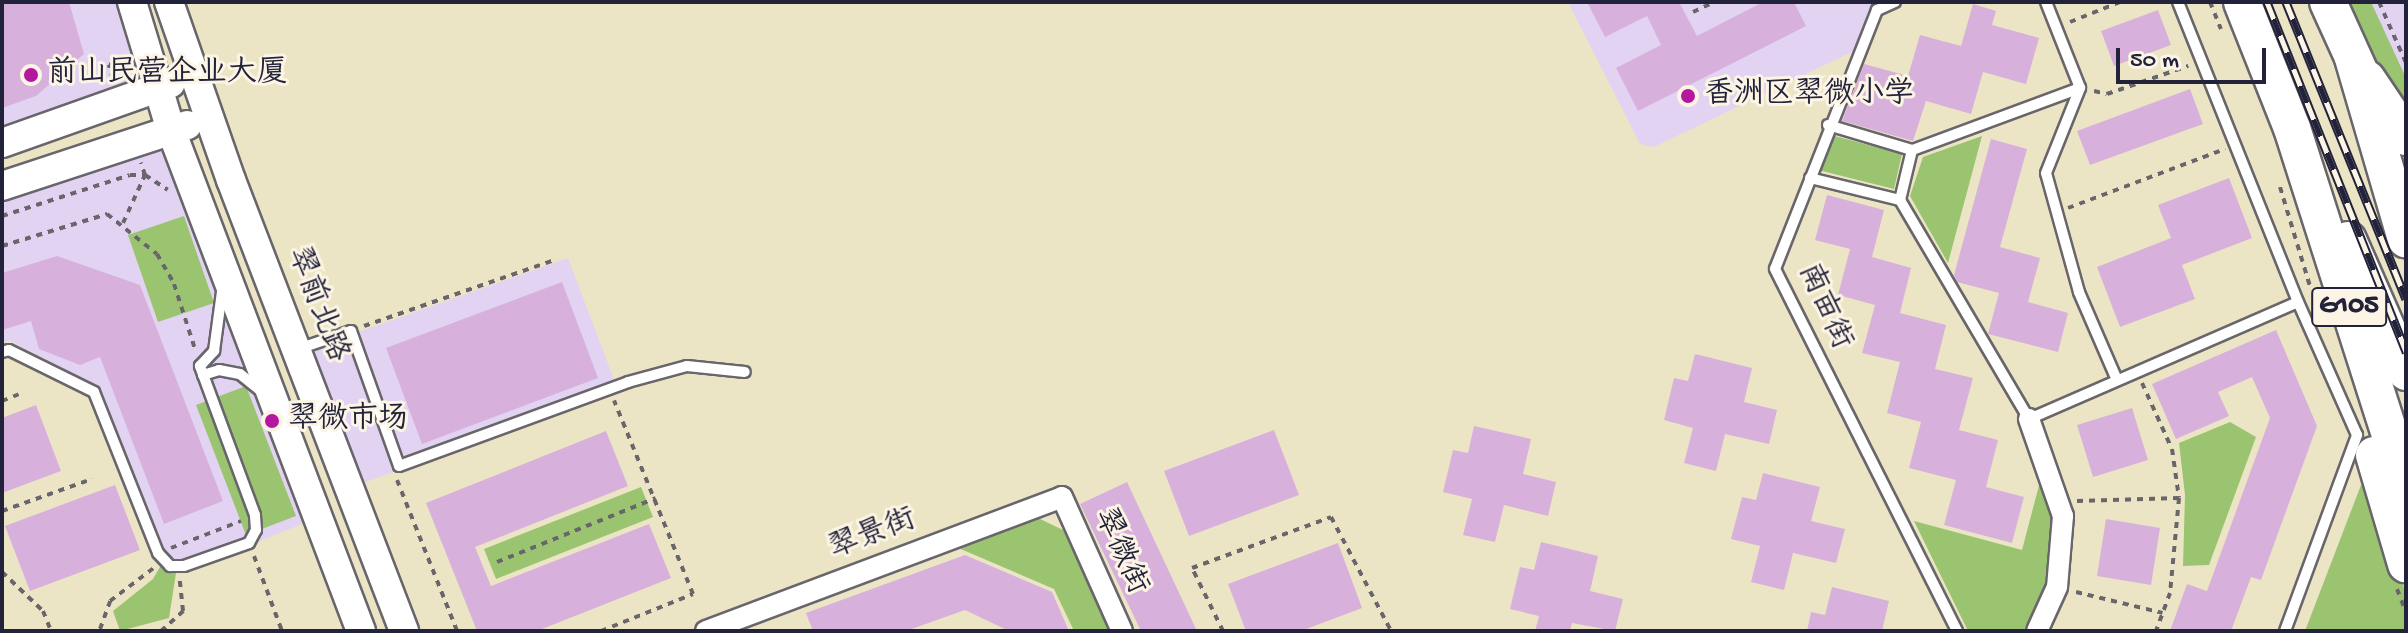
<!DOCTYPE html>
<meta charset="utf-8">
<style>
body{margin:0}
#map{position:relative;width:2408px;height:633px;overflow:hidden;background:#ece5c5;font-family:"Gochi Hand","LXGW WenKai TC",sans-serif}
div>[style]{position:absolute}
.built>*{inset:0;background:#e3d3f2}
.green>*{inset:0;background:#9bc471}
.building>*{inset:0;background:#d7b1dc}
.path>*{height:4px;margin-top:-2px;transform-origin:0;background:repeating-linear-gradient(90deg,#69666b 0 6px,transparent 0 12px)}
.roads{filter:drop-shadow(2px 0 #69666b) drop-shadow(-2px 0 #69666b) drop-shadow(0 2px #69666b) drop-shadow(0 -2px #69666b)}
.lane>*{height:10px;margin:-5px;padding:0 5px;transform-origin:5px;border-radius:5px;background:#fff}
.street>*{height:20px;margin:-10px;padding:0 10px;transform-origin:10px;border-radius:10px;background:#fff}
.secondary>*{height:28px;margin:-14px;padding:0 14px;transform-origin:14px;border-radius:14px;background:#fff}
.highway>*{height:36px;margin:-18px;padding:0 18px;transform-origin:18px;border-radius:18px;background:#fff}
.rail>*{height:9px;margin-top:-4.5px;transform-origin:0;background:repeating-linear-gradient(90deg,#fcf5e5 0 18px,#22223b 0 36px);box-sizing:border-box;border-block:2px solid #22223b}
.dots>*{width:22px;height:22px;translate:-50% -50%;box-sizing:border-box;border:4px solid #fcf5e5;border-radius:50%}
span{translate:-50% -50%;white-space:nowrap;text-align:center;line-height:1.15;-webkit-text-stroke:6px #fcf5e5;paint-order:stroke}
.shield-label span{padding:2px 6px;background:#fcf5e5;border:2px solid;border-radius:6px;-webkit-text-stroke-width:0}
.shield-label{font-size:28px;color:#22223b;font-weight:700}
.poi-label{font-size:30px;color:#22223b}
.left{translate:0 -50%;text-align:left}
.street-label{font-size:30px;color:#22223b}
.frame{position:absolute;inset:0;border:4px solid #22223b;pointer-events:none}
.scale{position:absolute;left:2116px;top:48px;width:150px;height:36px;box-sizing:border-box;border:4px solid #22223b;border-top:0;padding-left:10px;font-size:24px;line-height:28px;white-space:nowrap;color:#22223b;-webkit-text-stroke:6px #fcf5e5;paint-order:stroke}
</style>
<div id="map">
<div class="built">
<div style="clip-path:polygon(2px 2px,126px 2px,149px 85px,2px 136px)"></div>
<div style="clip-path:polygon(1568px 2px,1874px 2px,1877px 10px,1860px 48px,1654px 147px,1640px 144px)"></div>
<div style="clip-path:polygon(2328px 2px,2406px 2px,2406px 137px)"></div>
<div style="clip-path:polygon(166px 143px,305px 523px,174px 575px,99px 387px,10px 341px,2px 343px,2px 197px)"></div>
<div style="clip-path:polygon(568px 258px,618px 390px,352px 487px,302px 352px)"></div>
</div>
<div class="green">
<div style="clip-path:polygon(2343px 2px,2371px 2px,2406px 78px,2406px 136px)"></div>
<div style="clip-path:polygon(1831px 135px,1902px 154px,1894px 189px,1818px 170px)"></div>
<div style="clip-path:polygon(1982px 136px,1948px 263px,1910px 196px,1923px 157px)"></div>
<div style="clip-path:polygon(184px 216px,214px 303px,158px 322px,128px 235px)"></div>
<div style="clip-path:polygon(246px 386px,296px 516px,246px 535px,196px 405px)"></div>
<div style="clip-path:polygon(2230px 422px,2256px 437px,2209px 565px,2183px 566px,2185px 495px,2179px 443px)"></div>
<div style="clip-path:polygon(2042px 474px,2054px 521px,2049px 583px,2040px 606px,2025px 631px,1968px 631px,1914px 521px,2022px 550px)"></div>
<div style="clip-path:polygon(2361px 485px,2378px 491px,2406px 596px,2406px 631px,2305px 631px)"></div>
<div style="clip-path:polygon(641px 487px,653px 517px,496px 579px,484px 549px)"></div>
<div style="clip-path:polygon(1036px 517px,1063px 530px,1110px 631px,1074px 631px,1054px 589px,956px 547px)"></div>
<div style="clip-path:polygon(161px 565px,166px 573px,176px 573px,169px 618px,120px 631px,113px 611px,153px 579px)"></div>
</div>
<div class="building">
<div style="clip-path:polygon(2px 2px,69px 2px,84px 54px,36px 96px,2px 108px)"></div>
<div style="clip-path:polygon(1587px 2px,1679px 2px,1697px 36px,1763px 2px,1794px 2px,1806px 26px,1638px 111px,1616px 68px,1661px 45px,1647px 16px,1605px 37px)"></div>
<div style="clip-path:polygon(1973px 4px,1996px 11px,1992px 25px,2039px 38px,2026px 84px,1983px 72px,1971px 114px,1926px 101px,1913px 141px,1842px 121px,1864px 64px,1908px 76px,1920px 35px,1961px 46px)"></div>
<div style="clip-path:polygon(2158px 10px,2171px 45px,2114px 66px,2101px 31px)"></div>
<div style="clip-path:polygon(2190px 89px,2203px 124px,2090px 165px,2077px 131px)"></div>
<div style="clip-path:polygon(1991px 139px,2027px 149px,2000px 247px,2040px 258px,2028px 302px,2068px 313px,2058px 352px,1988px 334px,1999px 293px,1957px 282px,1954px 275px)"></div>
<div style="clip-path:polygon(2229px 178px,2252px 238px,2182px 265px,2195px 299px,2120px 327px,2097px 267px,2171px 238px,2158px 205px)"></div>
<div style="clip-path:polygon(1827px 195px,1884px 210px,1872px 257px,1911px 268px,1900px 313px,1946px 325px,1935px 369px,1973px 378px,1959px 430px,1998px 440px,1986px 487px,2024px 497px,2012px 543px,1944px 525px,1956px 480px,1909px 468px,1921px 422px,1887px 413px,1900px 362px,1862px 353px,1875px 305px,1838px 295px,1850px 249px,1815px 240px)"></div>
<div style="clip-path:polygon(57px 256px,140px 285px,223px 501px,164px 524px,100px 357px,80px 365px,39px 349px,31px 321px,2px 330px,2px 273px)"></div>
<div style="clip-path:polygon(562px 282px,598px 378px,422px 444px,386px 348px)"></div>
<div style="clip-path:polygon(2276px 330px,2317px 426px,2261px 580px,2251px 577px,2231px 631px,2170px 631px,2187px 584px,2207px 591px,2270px 418px,2252px 377px,2218px 392px,2229px 416px,2176px 439px,2152px 384px)"></div>
<div style="clip-path:polygon(1695px 354px,1752px 368px,1744px 402px,1777px 410px,1769px 444px,1725px 434px,1716px 471px,1684px 463px,1693px 428px,1664px 420px,1674px 378px,1688px 381px)"></div>
<div style="clip-path:polygon(36px 405px,61px 471px,2px 493px,2px 418px)"></div>
<div style="clip-path:polygon(2132px 408px,2148px 460px,2093px 477px,2077px 425px)"></div>
<div style="clip-path:polygon(1474px 426px,1531px 439px,1523px 474px,1556px 482px,1548px 516px,1504px 505px,1495px 542px,1463px 535px,1472px 499px,1443px 492px,1453px 450px,1468px 453px)"></div>
<div style="clip-path:polygon(1274px 430px,1299px 495px,1189px 536px,1164px 471px)"></div>
<div style="clip-path:polygon(606px 431px,628px 486px,475px 547px,491px 586px,649px 524px,671px 578px,537px 631px,477px 631px,426px 503px)"></div>
<div style="clip-path:polygon(1763px 473px,1820px 487px,1811px 521px,1845px 529px,1836px 563px,1793px 553px,1784px 590px,1751px 582px,1760px 546px,1731px 539px,1742px 497px,1756px 500px)"></div>
<div style="clip-path:polygon(1127px 482px,1197px 631px,1141px 631px,1080px 504px)"></div>
<div style="clip-path:polygon(115px 485px,140px 550px,30px 591px,5px 526px)"></div>
<div style="clip-path:polygon(2106px 519px,2160px 528px,2151px 585px,2097px 576px)"></div>
<div style="clip-path:polygon(1541px 542px,1598px 556px,1590px 591px,1623px 599px,1615px 631px,1572px 623px,1570px 631px,1535px 631px,1539px 616px,1510px 609px,1520px 567px,1534px 570px)"></div>
<div style="clip-path:polygon(1338px 543px,1362px 608px,1301px 631px,1246px 631px,1228px 584px)"></div>
<div style="clip-path:polygon(965px 555px,1052px 592px,1069px 631px,1009px 631px,965px 610px,906px 631px,813px 631px,806px 613px)"></div>
<div style="clip-path:polygon(1832px 587px,1889px 601px,1882px 631px,1807px 631px,1811px 612px,1825px 615px)"></div>
</div>
<div class="path">
<div style="left:2210px;top:2px;width:29px;rotate:68deg"></div>
<div style="left:2379px;top:2px;width:67px;rotate:66.1deg"></div>
<div style="left:1693px;top:12px;width:23px;rotate:-25deg"></div>
<div style="left:2070px;top:22px;width:54px;rotate:-21.8deg"></div>
<div style="left:113px;top:79px;width:15px;rotate:-106deg"></div>
<div style="left:109px;top:65px;width:17px;rotate:-17deg"></div>
<div style="left:2094px;top:91px;width:13px;rotate:13deg"></div>
<div style="left:2107px;top:94px;width:86px;rotate:-19.1deg"></div>
<div style="left:2280px;top:187px;width:108px;rotate:73.2deg"></div>
<div style="left:2068px;top:208px;width:168px;rotate:-20.6deg"></div>
<div style="left:2px;top:216px;width:134px;rotate:-17.8deg"></div>
<div style="left:130px;top:175px;width:15px"></div>
<div style="left:145px;top:175px;width:27px;rotate:33deg"></div>
<div style="left:123px;top:223px;width:53px;rotate:-65.4deg"></div>
<div style="left:145px;top:175px;width:13px;rotate:-108deg"></div>
<div style="left:2px;top:246px;width:110px;rotate:-16.9deg"></div>
<div style="left:107px;top:214px;width:64px;rotate:38.7deg"></div>
<div style="left:157px;top:254px;width:34px;rotate:60deg"></div>
<div style="left:174px;top:284px;width:71px;rotate:72.1deg"></div>
<div style="left:364px;top:326px;width:202px;rotate:-19.1deg"></div>
<div style="left:2142px;top:383px;width:72px;rotate:65.6deg"></div>
<div style="left:2172px;top:449px;width:49px;rotate:81.9deg"></div>
<div style="left:2179px;top:498px;width:95px;rotate:95.4deg"></div>
<div style="left:2170px;top:593px;width:40px;rotate:110.2deg"></div>
<div style="left:2px;top:401px;width:18px;rotate:-22deg"></div>
<div style="left:397px;top:480px;width:162px;rotate:68.3deg"></div>
<div style="left:2077px;top:501px;width:102px;rotate:-1.7deg"></div>
<div style="left:2px;top:511px;width:96px;rotate:-19.6deg"></div>
<div style="left:171px;top:548px;width:75px;rotate:-21.1deg"></div>
<div style="left:254px;top:556px;width:80px;rotate:69.5deg"></div>
<div style="left:497px;top:562px;width:171px;rotate:-21.9deg"></div>
<div style="left:2px;top:572px;width:57px;rotate:43.6deg"></div>
<div style="left:43px;top:611px;width:22px;rotate:68deg"></div>
<div style="left:2397px;top:589px;width:26px;rotate:69deg"></div>
<div style="left:2076px;top:592px;width:89px;rotate:13.6deg"></div>
<div style="left:100px;top:629px;width:30px;rotate:-70deg"></div>
<div style="left:110px;top:601px;width:56px;rotate:-37.1deg"></div>
<div style="left:94px;top:631px;width:13px"></div>
<div style="left:161px;top:631px;width:30px;rotate:-42deg"></div>
<div style="left:183px;top:611px;width:31px;rotate:-96deg"></div>
<div style="left:601px;top:631px;width:99px;rotate:-21.9deg"></div>
<div style="left:693px;top:594px;width:209px;rotate:-112.2deg"></div>
<div style="left:1223px;top:631px;width:70px;rotate:-116.2deg"></div>
<div style="left:1192px;top:568px;width:148px;rotate:-20.1deg"></div>
<div style="left:1331px;top:517px;width:129px;rotate:62.2deg"></div>
</div>
<div class="roads">
<div class="lane">
<div style="left:1895px;top:2px;width:20px;rotate:156deg"></div>
<div style="left:1877px;top:10px;width:278px;rotate:111.5deg"></div>
<div style="left:1775px;top:269px;width:405px;rotate:63.3deg"></div>
<div style="left:2046px;top:2px;width:92px;rotate:68.4deg"></div>
<div style="left:1828px;top:125px;width:88px;rotate:16.6deg"></div>
<div style="left:1810px;top:178px;width:93px;rotate:13.7deg"></div>
<div style="left:298px;top:349px;width:56px;rotate:-18.8deg"></div>
<div style="left:351px;top:331px;width:143px;rotate:70.4deg"></div>
<div style="left:399px;top:466px;width:244px;rotate:-20.1deg"></div>
<div style="left:628px;top:382px;width:61px;rotate:-15.2deg"></div>
<div style="left:687px;top:366px;width:58px;rotate:5.9deg"></div>
<div style="left:2px;top:352px;width:7px;rotate:-16deg"></div>
<div style="left:9px;top:350px;width:95px;rotate:26.3deg"></div>
<div style="left:94px;top:392px;width:173px;rotate:68.3deg"></div>
<div style="left:158px;top:553px;width:18px;rotate:47deg"></div>
<div style="left:170px;top:566px;width:14px"></div>
<div style="left:184px;top:566px;width:69px;rotate:-19.5deg"></div>
<div style="left:249px;top:543px;width:15px;rotate:-62deg"></div>
<div style="left:256px;top:530px;width:15px;rotate:-94deg"></div>
<div style="left:255px;top:515px;width:159px;rotate:-110.3deg"></div>
<div style="left:200px;top:366px;width:21px;rotate:-47deg"></div>
<div style="left:214px;top:351px;width:60px;rotate:-82.3deg"></div>
<div style="left:203px;top:375px;width:17px;rotate:-17deg"></div>
<div style="left:219px;top:370px;width:21px;rotate:11deg"></div>
<div style="left:240px;top:374px;width:28px;rotate:39deg"></div>
<div style="left:2117px;top:380px;width:96px;rotate:-113.4deg"></div>
<div style="left:2079px;top:292px;width:123px;rotate:-105.5deg"></div>
<div style="left:2046px;top:173px;width:92px;rotate:-68.2deg"></div>
<div style="left:2080px;top:88px;width:179px;rotate:159.7deg"></div>
<div style="left:1912px;top:150px;width:51px;rotate:103.5deg"></div>
<div style="left:1900px;top:200px;width:254px;rotate:59.5deg"></div>
<div style="left:2029px;top:419px;width:293px;rotate:-23.5deg"></div>
<div style="left:2298px;top:302px;width:323px;rotate:-111.8deg"></div>
<div style="left:2285px;top:631px;width:209px;rotate:-69.8deg"></div>
<div style="left:2357px;top:435px;width:145px;rotate:-113.9deg"></div>
</div>
<div class="street">
<div style="left:2029px;top:419px;width:103px;rotate:70.7deg"></div>
<div style="left:2063px;top:516px;width:71px;rotate:94.8deg"></div>
<div style="left:2057px;top:587px;width:48px;rotate:114.4deg"></div>
<div style="left:706px;top:631px;width:380px;rotate:-20.6deg"></div>
<div style="left:1062px;top:497px;width:147px;rotate:65.9deg"></div>
</div>
<div class="secondary">
<div style="left:132px;top:2px;width:134px;rotate:73.1deg"></div>
<div style="left:171px;top:130px;width:536px;rotate:69.23deg"></div>
<div style="left:169px;top:2px;width:188px;rotate:70.8deg"></div>
<div style="left:231px;top:180px;width:483px;rotate:69deg"></div>
<div style="left:2px;top:143px;width:179px;rotate:-19.5deg"></div>
<div style="left:2px;top:186px;width:195px;rotate:-18.2deg"></div>
</div>
<div class="highway">
<div style="left:2242px;top:2px;width:136px;rotate:68.4deg"></div>
<div style="left:2292px;top:128px;width:376px;rotate:72.3deg"></div>
<div style="left:2328px;top:2px;width:85px;rotate:65.6deg"></div>
<div style="left:2353px;top:58px;width:189px;rotate:73.7deg"></div>
<div style="left:2367px;top:79px;width:70px;rotate:56.1deg"></div>
<div style="left:2348px;top:240px;width:144px;rotate:66.3deg"></div>
<div style="left:2374px;top:455px;width:114px;rotate:73.6deg"></div>
</div>
</div>
<div class="rail">
<div style="left:2267px;top:2px;width:377px;rotate:68.3deg"></div>
<div style="left:2286px;top:2px;width:320px;rotate:68deg"></div>
</div>
<div class="dots">
<div style="left:31px;top:75px;background:#b5179e"></div>
<div style="left:1688px;top:96px;background:#b5179e"></div>
<div style="left:272px;top:421px;background:#b5179e"></div>
</div>
<div class="shield-label">
<span style="left:2349px;top:307px">G105</span>
</div>
<div class="poi-label">
<span class="left" style="left:47px;top:75px">前山民营企业大厦</span>
<span class="left" style="left:1704px;top:96px">香洲区翠微小学</span>
<span class="left" style="left:288px;top:421px">翠微市场</span>
</div>
<div class="street-label">
<span style="left:316px;top:305px;rotate:69deg">翠前北路</span>
<span style="left:1823px;top:307px;rotate:66deg">南亩街</span>
<span style="left:873px;top:536px;rotate:-21deg">翠景街</span>
<span style="left:1119px;top:552px;rotate:66deg">翠微街</span>
</div>
<div class="frame"></div>
<div class="scale">50 m</div>
</div>
